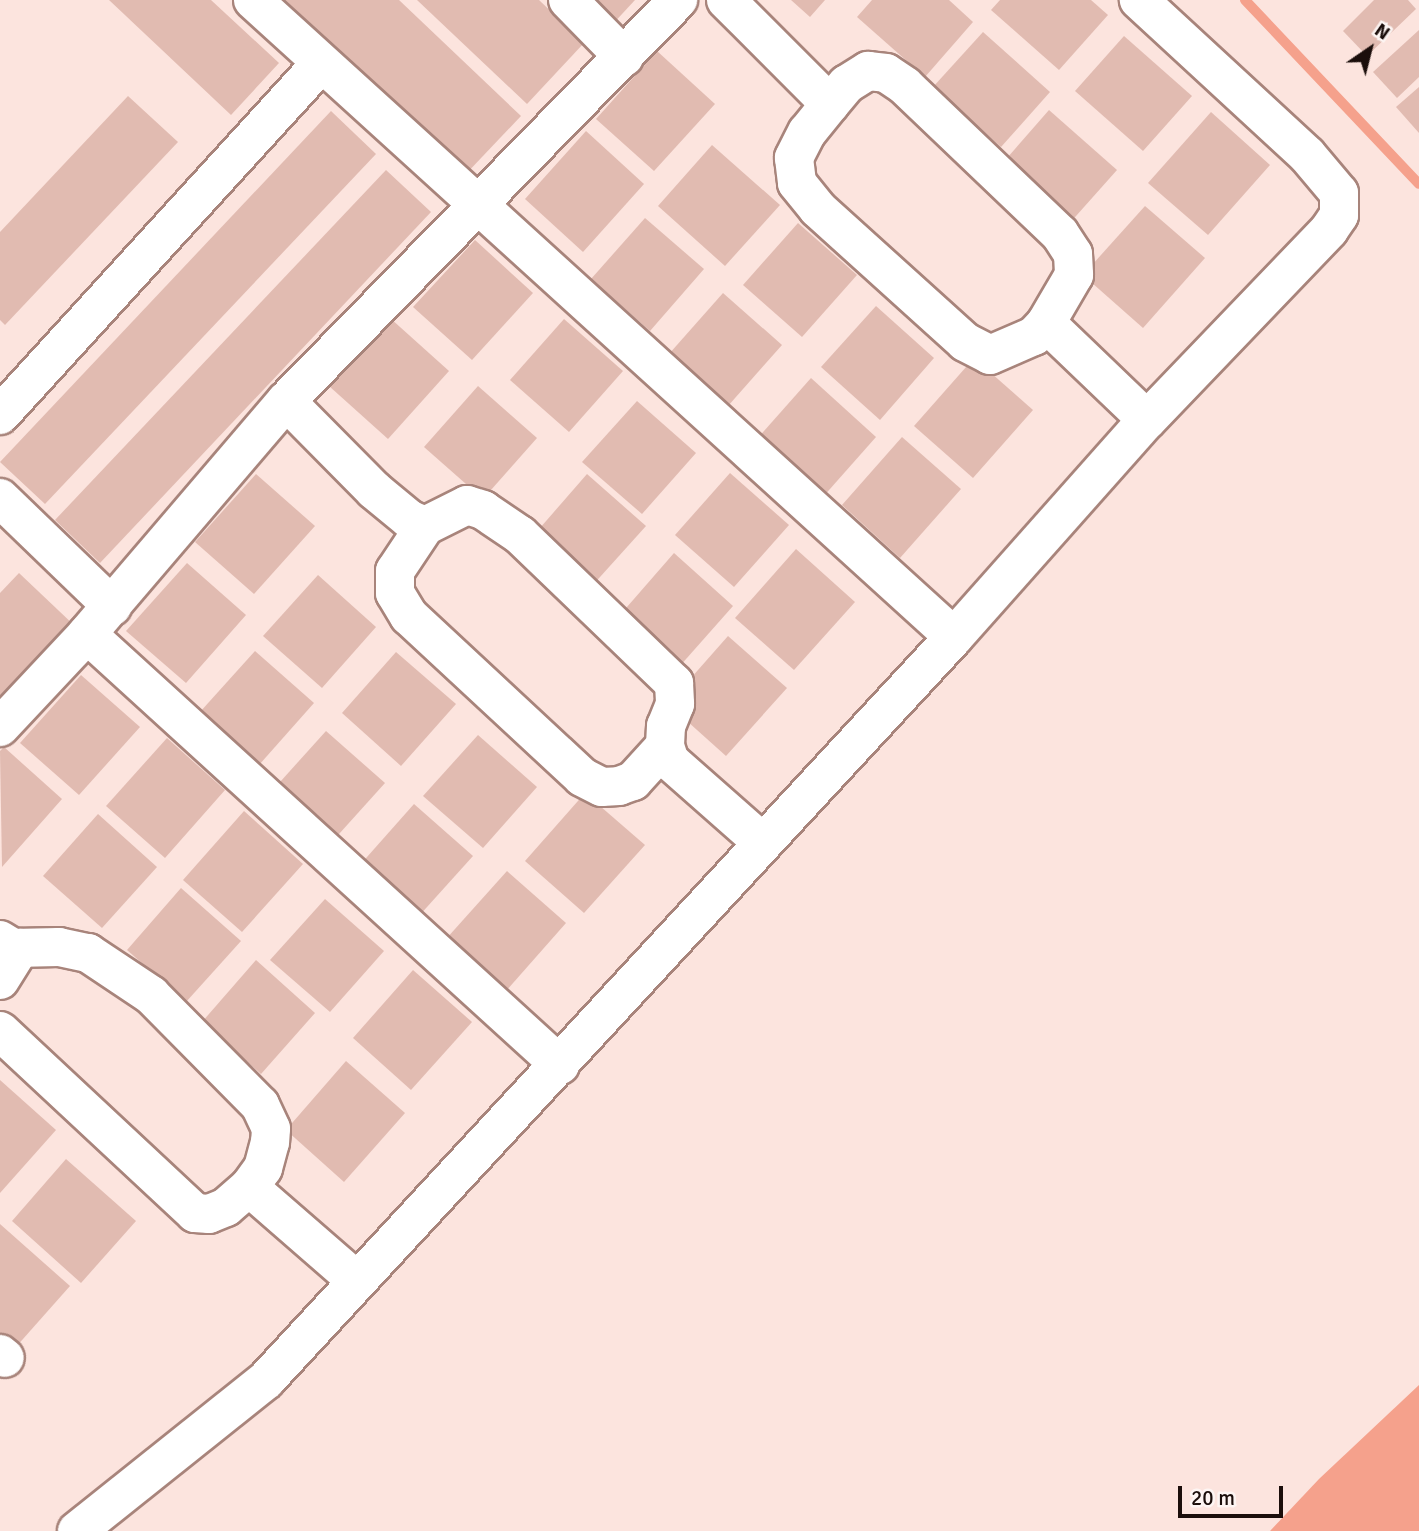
<!DOCTYPE html>
<style>
body{margin:0}
#map{position:relative;width:1419px;height:1531px;overflow:hidden;background:#fce4de;font-family:Signika,sans-serif}
div>[style]{position:absolute}
.water>*{inset:0;background:#f5a18c}
.stream>*{height:10px;margin:-5px;padding:0 5px;transform-origin:5px;border-radius:5px;background:#f5a18c}
.building>*{inset:0;background:#e1bbb1}
.roads{filter:drop-shadow(2px 0 #a8847b) drop-shadow(-2px 0 #a8847b) drop-shadow(0 2px #a8847b) drop-shadow(0 -2px #a8847b)}
.minor>*{height:38px;margin:-19px;padding:0 19px;transform-origin:19px;border-radius:19px;background:#fff}
span{translate:-50% -50%;white-space:nowrap;text-align:center;line-height:1.15;-webkit-text-stroke:6px #fdf5f3;paint-order:stroke}
.north{position:absolute;left:1335px;top:14px;width:70px;height:70px;-webkit-text-stroke:5px #fdf5f3;paint-order:stroke;rotate:35deg;font-size:19px;font-weight:700;line-height:28px;text-align:center;color:#1b0e0b}
.north::after{content:'';display:block;margin:auto;width:24px;height:32px;background:#1b0e0b;clip-path:polygon(50% 0,100% 100%,50% 72%,0 100%)}
.scale{position:absolute;left:1178px;top:1486px;width:105px;height:32px;box-sizing:border-box;border:4px solid #1b0e0b;border-top:0;padding-left:9px;font-size:21px;line-height:24px;white-space:nowrap;color:#1b0e0b;-webkit-text-stroke:5px #fdf5f3;paint-order:stroke}
</style>
<div id="map">
<div class="water">
<div style="clip-path:polygon(1419px 1385px,1419px 1531px,1270px 1531px,1319px 1479px)"></div>
</div>
<div class="stream">
<div style="left:1245px;top:0;width:253px;rotate:46.6deg"></div>
</div>
<div class="building">
<div style="clip-path:polygon(109px 0,211px 0,279px 63px,231px 115px)"></div>
<div style="clip-path:polygon(277px 0,399px 0,521px 116px,464px 176px)"></div>
<div style="clip-path:polygon(417px 0,539px 0,584px 43px,527px 104px)"></div>
<div style="clip-path:polygon(582px 0,635px 0,610px 27px)"></div>
<div style="clip-path:polygon(791px 0,825px 0,810px 17px)"></div>
<div style="clip-path:polygon(872px 0,949px 0,973px 22px,925px 77px,857px 17px)"></div>
<div style="clip-path:polygon(1000px 0,1091px 0,1108px 15px,1059px 70px,991px 10px)"></div>
<div style="clip-path:polygon(1374px 0,1408px 0,1416px 9px,1367px 56px,1343px 31px)"></div>
<div style="clip-path:polygon(1419px 30px,1419px 77px,1397px 98px,1373px 72px)"></div>
<div style="clip-path:polygon(983px 32px,1050px 92px,1001px 147px,933px 87px)"></div>
<div style="clip-path:polygon(1124px 36px,1192px 96px,1143px 151px,1075px 91px)"></div>
<div style="clip-path:polygon(657px 51px,715px 104px,654px 171px,596px 119px)"></div>
<div style="clip-path:polygon(1419px 87px,1419px 133px,1396px 107px)"></div>
<div style="clip-path:polygon(128px 96px,178px 142px,5px 325px,0 320px,0 232px)"></div>
<div style="clip-path:polygon(1049px 110px,1117px 170px,1068px 225px,1001px 165px)"></div>
<div style="clip-path:polygon(331px 111px,376px 154px,45px 504px,0 462px)"></div>
<div style="clip-path:polygon(1211px 112px,1270px 165px,1208px 235px,1148px 183px)"></div>
<div style="clip-path:polygon(586px 131px,644px 184px,583px 252px,525px 199px)"></div>
<div style="clip-path:polygon(712px 145px,780px 205px,725px 266px,658px 206px)"></div>
<div style="clip-path:polygon(386px 170px,431px 212px,100px 563px,55px 520px)"></div>
<div style="clip-path:polygon(1145px 206px,1205px 258px,1143px 328px,1083px 275px)"></div>
<div style="clip-path:polygon(645px 218px,704px 269px,650px 331px,591px 279px)"></div>
<div style="clip-path:polygon(798px 223px,857px 275px,802px 337px,743px 285px)"></div>
<div style="clip-path:polygon(475px 240px,533px 293px,472px 360px,413px 307px)"></div>
<div style="clip-path:polygon(723px 293px,782px 345px,728px 406px,669px 354px)"></div>
<div style="clip-path:polygon(876px 306px,934px 358px,880px 420px,821px 367px)"></div>
<div style="clip-path:polygon(390px 318px,449px 371px,388px 439px,329px 386px)"></div>
<div style="clip-path:polygon(564px 319px,623px 371px,569px 432px,510px 380px)"></div>
<div style="clip-path:polygon(974px 358px,1033px 410px,973px 478px,914px 426px)"></div>
<div style="clip-path:polygon(811px 378px,876px 437px,822px 498px,756px 440px)"></div>
<div style="clip-path:polygon(478px 386px,537px 438px,483px 499px,424px 447px)"></div>
<div style="clip-path:polygon(637px 401px,696px 453px,642px 514px,582px 462px)"></div>
<div style="clip-path:polygon(902px 437px,961px 489px,900px 558px,842px 505px)"></div>
<div style="clip-path:polygon(730px 473px,789px 525px,734px 587px,675px 535px)"></div>
<div style="clip-path:polygon(256px 474px,315px 526px,254px 594px,195px 542px)"></div>
<div style="clip-path:polygon(587px 474px,646px 526px,591px 587px,533px 536px)"></div>
<div style="clip-path:polygon(796px 549px,855px 602px,794px 670px,735px 618px)"></div>
<div style="clip-path:polygon(674px 553px,733px 606px,679px 667px,620px 615px)"></div>
<div style="clip-path:polygon(187px 563px,246px 615px,186px 683px,126px 631px)"></div>
<div style="clip-path:polygon(19px 573px,77px 628px,0 709px,0 593px)"></div>
<div style="clip-path:polygon(318px 575px,376px 627px,322px 688px,263px 636px)"></div>
<div style="clip-path:polygon(728px 636px,787px 688px,726px 756px,668px 704px)"></div>
<div style="clip-path:polygon(255px 651px,314px 703px,259px 765px,200px 712px)"></div>
<div style="clip-path:polygon(396px 652px,456px 704px,401px 766px,342px 713px)"></div>
<div style="clip-path:polygon(81px 675px,140px 727px,79px 795px,20px 743px)"></div>
<div style="clip-path:polygon(326px 731px,385px 783px,330px 844px,271px 792px)"></div>
<div style="clip-path:polygon(478px 735px,537px 787px,483px 848px,423px 796px)"></div>
<div style="clip-path:polygon(167px 738px,225px 790px,165px 858px,106px 806px)"></div>
<div style="clip-path:polygon(4px 747px,62px 799px,2px 867px,0 751px)"></div>
<div style="clip-path:polygon(585px 793px,645px 845px,584px 913px,525px 861px)"></div>
<div style="clip-path:polygon(414px 804px,473px 856px,418px 917px,359px 866px)"></div>
<div style="clip-path:polygon(244px 811px,303px 864px,242px 932px,183px 880px)"></div>
<div style="clip-path:polygon(98px 814px,157px 867px,102px 928px,43px 876px)"></div>
<div style="clip-path:polygon(507px 871px,566px 923px,506px 991px,446px 939px)"></div>
<div style="clip-path:polygon(181px 888px,241px 941px,186px 1002px,127px 950px)"></div>
<div style="clip-path:polygon(325px 899px,384px 951px,330px 1012px,270px 960px)"></div>
<div style="clip-path:polygon(256px 960px,315px 1013px,261px 1074px,202px 1022px)"></div>
<div style="clip-path:polygon(413px 970px,472px 1022px,411px 1090px,353px 1038px)"></div>
<div style="clip-path:polygon(346px 1061px,405px 1113px,344px 1182px,286px 1130px)"></div>
<div style="clip-path:polygon(0 1080px,56px 1130px,0 1193px)"></div>
<div style="clip-path:polygon(66px 1159px,136px 1221px,81px 1283px,12px 1221px)"></div>
<div style="clip-path:polygon(0 1224px,70px 1286px,15px 1348px,0 1335px)"></div>
</div>
<div class="roads">
<div class="minor">
<div style="left:253px;top:0;width:947px;rotate:42.26deg"></div>
<div style="left:568px;top:0;width:80px;rotate:45.5deg"></div>
<div style="left:726px;top:0;width:147px;rotate:45deg"></div>
<div style="left:830px;top:104px;width:26px;rotate:-50deg"></div>
<div style="left:847px;top:84px;width:25px;rotate:-32deg"></div>
<div style="left:868px;top:71px;width:18px;rotate:6deg"></div>
<div style="left:886px;top:73px;width:23px;rotate:34deg"></div>
<div style="left:905px;top:86px;width:214px;rotate:43.7deg"></div>
<div style="left:1060px;top:234px;width:24px;rotate:57deg"></div>
<div style="left:1073px;top:254px;width:21px;rotate:87deg"></div>
<div style="left:1074px;top:275px;width:56px;rotate:120.3deg"></div>
<div style="left:1046px;top:323px;width:140px;rotate:43.8deg"></div>
<div style="left:830px;top:104px;width:36px;rotate:129deg"></div>
<div style="left:807px;top:132px;width:29px;rotate:117deg"></div>
<div style="left:794px;top:158px;width:25px;rotate:83deg"></div>
<div style="left:797px;top:183px;width:33px;rotate:51deg"></div>
<div style="left:818px;top:209px;width:198px;rotate:42.1deg"></div>
<div style="left:965px;top:342px;width:28px;rotate:27deg"></div>
<div style="left:990px;top:355px;width:48px;rotate:-23.4deg"></div>
<div style="left:1034px;top:336px;width:18px;rotate:-47deg"></div>
<div style="left:286px;top:401px;width:125px;rotate:45.3deg"></div>
<div style="left:374px;top:490px;width:45px;rotate:39.6deg"></div>
<div style="left:409px;top:519px;width:17px;rotate:24deg"></div>
<div style="left:425px;top:526px;width:47px;rotate:-26.6deg"></div>
<div style="left:467px;top:505px;width:17px;rotate:17deg"></div>
<div style="left:483px;top:510px;width:45px;rotate:34deg"></div>
<div style="left:520px;top:535px;width:214px;rotate:43.9deg"></div>
<div style="left:674px;top:683px;width:21px;rotate:87deg"></div>
<div style="left:675px;top:704px;width:24px;rotate:112deg"></div>
<div style="left:666px;top:726px;width:20px;rotate:93deg"></div>
<div style="left:665px;top:746px;width:16px;rotate:72deg"></div>
<div style="left:670px;top:761px;width:124px;rotate:41.4deg"></div>
<div style="left:0;top:415px;width:476px;rotate:-47.6deg"></div>
<div style="left:0;top:498px;width:156px;rotate:44deg"></div>
<div style="left:425px;top:526px;width:54px;rotate:123.7deg"></div>
<div style="left:395px;top:571px;width:22px;rotate:90deg"></div>
<div style="left:395px;top:593px;width:27px;rotate:59deg"></div>
<div style="left:409px;top:616px;width:236px;rotate:42.9deg"></div>
<div style="left:582px;top:777px;width:22px;rotate:27deg"></div>
<div style="left:602px;top:787px;width:17px;rotate:-3deg"></div>
<div style="left:619px;top:786px;width:15px;rotate:-20deg"></div>
<div style="left:633px;top:781px;width:47px;rotate:-47.6deg"></div>
<div style="left:87px;top:634px;width:640px;rotate:42.34deg"></div>
<div style="left:0;top:727px;width:127px;rotate:-46.9deg"></div>
<div style="left:87px;top:634px;width:306px;rotate:-49.5deg"></div>
<div style="left:286px;top:401px;width:561px;rotate:-45.65deg"></div>
<div style="left:0;top:940px;width:15px;rotate:32deg"></div>
<div style="left:13px;top:948px;width:46px;rotate:-1.2deg"></div>
<div style="left:59px;top:947px;width:30px;rotate:12deg"></div>
<div style="left:88px;top:953px;width:76px;rotate:33.7deg"></div>
<div style="left:151px;top:995px;width:155px;rotate:45.3deg"></div>
<div style="left:260px;top:1105px;width:26px;rotate:65deg"></div>
<div style="left:271px;top:1129px;width:13px;rotate:94deg"></div>
<div style="left:270px;top:1142px;width:27px;rotate:105deg"></div>
<div style="left:263px;top:1168px;width:24px;rotate:126deg"></div>
<div style="left:249px;top:1187px;width:143px;rotate:41deg"></div>
<div style="left:0;top:980px;width:38px;rotate:-58deg"></div>
<div style="left:0;top:1031px;width:267px;rotate:43deg"></div>
<div style="left:195px;top:1213px;width:14px;rotate:4deg"></div>
<div style="left:209px;top:1214px;width:18px;rotate:-22deg"></div>
<div style="left:226px;top:1207px;width:30px;rotate:-41deg"></div>
<div style="left:0;top:1354px;width:6px;rotate:39deg"></div>
<div style="left:77px;top:1531px;width:242px;rotate:-38.6deg"></div>
<div style="left:266px;top:1380px;width:1013px;rotate:-47.2deg"></div>
<div style="left:954px;top:637px;width:290px;rotate:-48.4deg"></div>
<div style="left:1147px;top:420px;width:263px;rotate:-46.2deg"></div>
<div style="left:1329px;top:230px;width:18px;rotate:-56deg"></div>
<div style="left:1339px;top:215px;width:22px;rotate:-90deg"></div>
<div style="left:1339px;top:193px;width:50px;rotate:-130.1deg"></div>
<div style="left:1307px;top:155px;width:229px;rotate:-137.3deg"></div>
</div>
</div>
<div class="north">N</div>
<div class="scale">20 m</div>
</div>
